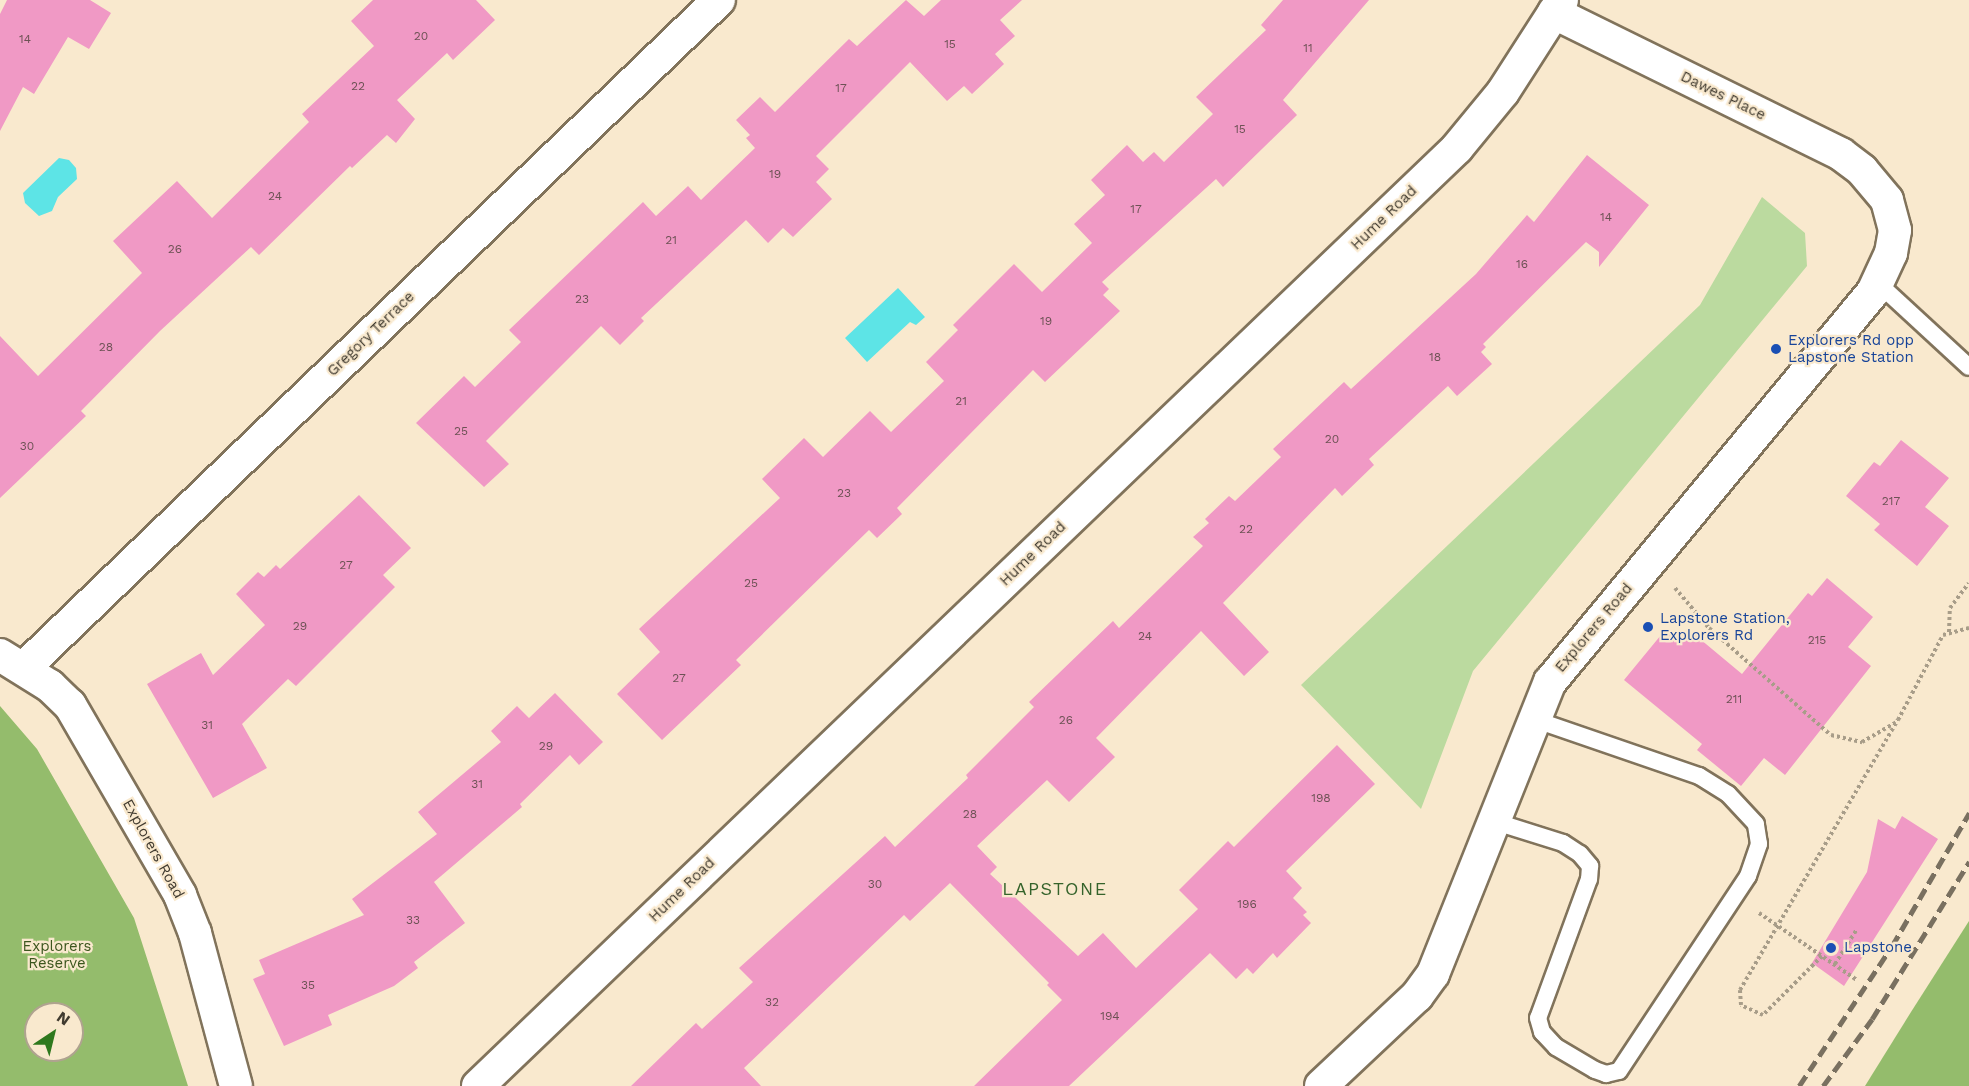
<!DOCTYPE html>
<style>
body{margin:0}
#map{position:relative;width:1969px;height:1086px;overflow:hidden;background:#f9e9ce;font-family:"Work Sans",sans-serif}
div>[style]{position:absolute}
.green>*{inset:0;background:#bbda9f}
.forest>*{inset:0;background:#94bc6c}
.water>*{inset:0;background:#5de4e6}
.building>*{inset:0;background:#f099c5}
.path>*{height:4px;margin-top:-2px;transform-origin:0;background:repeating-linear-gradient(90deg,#a89d89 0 3px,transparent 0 6px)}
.roads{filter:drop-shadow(2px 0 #81735b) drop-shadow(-2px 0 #81735b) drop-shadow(0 2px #81735b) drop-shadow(0 -2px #81735b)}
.lane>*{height:16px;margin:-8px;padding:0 8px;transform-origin:8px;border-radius:8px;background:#fff}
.street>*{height:32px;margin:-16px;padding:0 16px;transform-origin:16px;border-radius:16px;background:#fff}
.rail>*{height:4.5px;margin-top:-2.25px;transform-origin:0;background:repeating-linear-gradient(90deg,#797060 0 12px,transparent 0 18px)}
.dots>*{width:16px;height:16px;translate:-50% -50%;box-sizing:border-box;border:3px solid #f9e9ce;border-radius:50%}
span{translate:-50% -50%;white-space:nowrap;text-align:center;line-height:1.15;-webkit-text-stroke:4.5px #f9e9ce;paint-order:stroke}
.number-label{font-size:12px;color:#6d5255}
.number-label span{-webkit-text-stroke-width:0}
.street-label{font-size:15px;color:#413b30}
.transit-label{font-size:15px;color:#164399}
.left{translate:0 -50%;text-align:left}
.park-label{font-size:15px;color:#3c561e}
.quarter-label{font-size:18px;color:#35632b;letter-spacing:1.5px}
.north{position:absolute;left:24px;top:1002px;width:60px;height:60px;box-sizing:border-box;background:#f9e9ce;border:2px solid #afa38f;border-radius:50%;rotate:35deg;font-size:16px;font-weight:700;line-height:24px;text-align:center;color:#413b30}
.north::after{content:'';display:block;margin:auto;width:21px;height:27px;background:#2f781d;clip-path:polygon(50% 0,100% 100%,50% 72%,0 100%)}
</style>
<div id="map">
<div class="green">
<div style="clip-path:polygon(1762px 197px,1805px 233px,1807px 266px,1473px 671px,1421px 809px,1301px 685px,1700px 305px)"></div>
</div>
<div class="forest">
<div style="clip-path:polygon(evenodd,0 706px,37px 749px,134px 918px,188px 1086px,0 1086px,0 706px,36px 1014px,72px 1014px,72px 1050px,36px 1050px,36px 1014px)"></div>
<div style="clip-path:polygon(1969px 921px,1969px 1086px,1865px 1086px,1911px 1012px)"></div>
</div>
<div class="water">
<div style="clip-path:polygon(59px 158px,69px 160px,76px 168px,77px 179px,58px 197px,52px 211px,39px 216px,25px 203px,23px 193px)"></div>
<div style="clip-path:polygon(898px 288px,925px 317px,916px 325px,910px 322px,867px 362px,845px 338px)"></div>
</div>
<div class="building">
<div style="clip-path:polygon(7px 0,90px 0,111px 13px,89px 49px,68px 37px,34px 94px,23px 87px,0 131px,0 14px)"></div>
<div style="clip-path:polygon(373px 0,476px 0,495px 20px,453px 60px,447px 53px,397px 100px,415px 119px,396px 143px,387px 135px,352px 168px,350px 166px,259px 255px,251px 247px,160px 331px,81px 411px,86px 416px,0 498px,0 336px,38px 376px,142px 273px,113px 241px,177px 181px,212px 218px,309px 122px,302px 114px,374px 46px,351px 21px)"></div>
<div style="clip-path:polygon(906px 0,924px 16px,941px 0,1022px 0,1000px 20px,1015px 36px,995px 54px,1004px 64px,972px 94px,964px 86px,947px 101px,910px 62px,816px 156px,829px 169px,816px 182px,832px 199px,793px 237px,783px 228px,768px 243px,746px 220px,641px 318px,644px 321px,620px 345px,601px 326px,486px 441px,509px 464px,484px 487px,416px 423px,464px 376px,475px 387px,521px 342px,509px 330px,643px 202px,656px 216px,688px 186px,701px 200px,755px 148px,746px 138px,750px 135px,736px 120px,760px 97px,775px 112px,849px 39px,857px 46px)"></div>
<div style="clip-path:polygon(1283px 0,1369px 0,1283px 100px,1297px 115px,1223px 187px,1216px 179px,1102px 282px,1109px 289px,1103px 295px,1120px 311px,1045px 382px,1033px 370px,897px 508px,902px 514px,877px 538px,869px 530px,736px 660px,741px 665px,662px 740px,617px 694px,660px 652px,639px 629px,780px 498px,762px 479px,804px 438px,823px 457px,870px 411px,891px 432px,944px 381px,926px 362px,958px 330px,953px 325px,1014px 264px,1042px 292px,1092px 243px,1074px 224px,1105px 195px,1091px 180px,1127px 145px,1143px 162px,1154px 152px,1164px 162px,1213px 114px,1196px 97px,1266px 30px,1261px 25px)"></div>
<div style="clip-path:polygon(1587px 155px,1649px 205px,1599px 267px,1599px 252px,1586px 242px,1483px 344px,1486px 347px,1481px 352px,1492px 364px,1457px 396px,1448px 386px,1369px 459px,1374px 465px,1342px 496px,1335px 488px,1223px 603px,1269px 652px,1244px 676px,1201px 631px,1096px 738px,1115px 757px,1069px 802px,1047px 780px,977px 846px,997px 867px,990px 874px,1078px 956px,1103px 933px,1136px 968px,1198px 909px,1179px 890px,1228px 841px,1234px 847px,1337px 745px,1375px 784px,1286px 871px,1302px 888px,1293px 898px,1307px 912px,1303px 915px,1311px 923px,1277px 958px,1273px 953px,1253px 974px,1247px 968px,1236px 979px,1210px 953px,1069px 1086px,974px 1086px,1062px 1000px,1047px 985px,1049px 983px,950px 883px,910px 921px,904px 915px,744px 1068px,761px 1086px,631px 1086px,696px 1023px,702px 1029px,753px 982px,739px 968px,885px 836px,895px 847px,968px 778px,966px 775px,1034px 707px,1029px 702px,1113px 621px,1119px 628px,1203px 546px,1193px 537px,1209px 523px,1205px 519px,1229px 496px,1235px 501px,1281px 457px,1273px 449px,1344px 382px,1351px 389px,1476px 274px,1527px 215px,1534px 222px)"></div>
<div style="clip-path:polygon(1901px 440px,1949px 478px,1925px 507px,1949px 526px,1917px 566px,1874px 530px,1880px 524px,1846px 496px,1874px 462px,1880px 466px)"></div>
<div style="clip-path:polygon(359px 495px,411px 548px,383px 575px,395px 587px,296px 686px,288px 679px,242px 724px,267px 768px,213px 798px,147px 684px,201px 653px,213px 675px,265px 625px,236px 594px,258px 572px,264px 577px,276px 565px,280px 569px)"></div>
<div style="clip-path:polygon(1827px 578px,1873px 617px,1848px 647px,1871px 666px,1785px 775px,1764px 758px,1741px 786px,1697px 750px,1702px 744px,1624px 680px,1661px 635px,1694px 634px,1742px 674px,1808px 593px,1812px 596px)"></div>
<div style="clip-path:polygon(555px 693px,603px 742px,579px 765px,570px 755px,520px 804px,522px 807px,434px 882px,465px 923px,414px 962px,418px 968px,394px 986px,328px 1015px,332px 1025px,284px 1046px,253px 979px,265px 974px,259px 960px,364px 915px,352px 899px,437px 834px,418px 812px,501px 742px,491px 731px,517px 706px,529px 718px)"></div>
<div style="clip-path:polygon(1902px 816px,1938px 839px,1844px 986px,1812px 963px,1867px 872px,1878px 819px,1895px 829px)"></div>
</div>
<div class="path">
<div style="left:1675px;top:588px;width:52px;rotate:49.6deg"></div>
<div style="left:1709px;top:628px;width:162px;rotate:41.3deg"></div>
<div style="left:1831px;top:735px;width:32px;rotate:13deg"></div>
<div style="left:1862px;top:742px;width:39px;rotate:-30deg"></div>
<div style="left:1949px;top:632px;width:24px;rotate:-88deg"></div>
<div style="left:1950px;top:608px;width:31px;rotate:-53deg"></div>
<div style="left:1759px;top:913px;width:119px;rotate:34.4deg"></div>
<div style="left:1822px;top:956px;width:83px;rotate:135deg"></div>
<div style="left:1763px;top:1015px;width:24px;rotate:-156deg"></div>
<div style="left:1741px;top:1005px;width:15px;rotate:-94deg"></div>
<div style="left:1740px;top:990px;width:313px;rotate:-59.7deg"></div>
<div style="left:1898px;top:720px;width:96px;rotate:-62.1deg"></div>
<div style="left:1943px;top:635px;width:27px;rotate:-15deg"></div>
<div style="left:1835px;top:964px;width:41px;rotate:-57.8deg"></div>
</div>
<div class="roads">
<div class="lane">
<div style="left:1879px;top:284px;width:122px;rotate:42.7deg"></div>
<div style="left:1493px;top:821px;width:73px;rotate:17.4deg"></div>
<div style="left:1563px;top:843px;width:20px;rotate:33deg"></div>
<div style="left:1580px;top:854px;width:16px;rotate:50deg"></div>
<div style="left:1590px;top:866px;width:13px;rotate:94deg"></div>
<div style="left:1589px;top:879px;width:148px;rotate:110.1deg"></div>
<div style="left:1538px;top:1018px;width:15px;rotate:74deg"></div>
<div style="left:1542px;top:1032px;width:21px;rotate:47deg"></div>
<div style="left:1556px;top:1047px;width:45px;rotate:30.5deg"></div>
<div style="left:1595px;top:1070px;width:12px;rotate:20deg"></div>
<div style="left:1606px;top:1074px;width:13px;rotate:-13deg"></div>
<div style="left:1619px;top:1071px;width:234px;rotate:-56.5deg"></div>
<div style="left:1748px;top:876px;width:34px;rotate:-71deg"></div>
<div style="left:1759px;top:844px;width:20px;rotate:-99deg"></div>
<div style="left:1756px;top:824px;width:41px;rotate:-133deg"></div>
<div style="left:1728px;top:794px;width:34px;rotate:-148deg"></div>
<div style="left:1699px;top:776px;width:176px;rotate:-161deg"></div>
</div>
<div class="street">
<div style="left:0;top:655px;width:59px;rotate:31.8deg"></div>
<div style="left:50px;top:686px;width:28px;rotate:44deg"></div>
<div style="left:70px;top:705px;width:220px;rotate:59.9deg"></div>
<div style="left:180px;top:895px;width:41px;rotate:68.5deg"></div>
<div style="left:195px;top:933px;width:158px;rotate:75deg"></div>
<div style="left:24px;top:668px;width:964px;rotate:-43.87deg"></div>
<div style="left:478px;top:1086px;width:1356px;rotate:-43.77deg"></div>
<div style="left:1457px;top:148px;width:72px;rotate:-50.6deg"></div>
<div style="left:1503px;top:92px;width:109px;rotate:-57.3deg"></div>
<div style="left:1321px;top:1086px;width:132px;rotate:-43.2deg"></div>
<div style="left:1417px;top:996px;width:27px;rotate:-54deg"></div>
<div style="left:1433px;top:974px;width:315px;rotate:-68.2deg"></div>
<div style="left:1550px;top:682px;width:506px;rotate:-50.37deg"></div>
<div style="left:1873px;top:292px;width:43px;rotate:-65.2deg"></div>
<div style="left:1891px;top:253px;width:23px;rotate:-80deg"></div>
<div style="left:1895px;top:230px;width:31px;rotate:-105deg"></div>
<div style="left:1887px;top:200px;width:39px;rotate:-130deg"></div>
<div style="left:1862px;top:170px;width:26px;rotate:-143deg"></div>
<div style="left:1841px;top:154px;width:320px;rotate:-153.8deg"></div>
</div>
</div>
<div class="rail">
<div style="left:1799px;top:1086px;width:168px;rotate:-56.4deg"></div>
<div style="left:1892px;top:946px;width:154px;rotate:-59.9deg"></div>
<div style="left:1823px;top:1086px;width:83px;rotate:-53.8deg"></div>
<div style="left:1872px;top:1019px;width:185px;rotate:-58.3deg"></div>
</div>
<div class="dots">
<div style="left:1776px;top:349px;background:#1a4fb4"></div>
<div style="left:1648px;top:627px;background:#1a4fb4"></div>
<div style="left:1831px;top:948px;background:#1a4fb4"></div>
</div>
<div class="number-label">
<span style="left:421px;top:37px">20</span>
<span style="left:25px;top:40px">14</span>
<span style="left:950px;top:45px">15</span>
<span style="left:1308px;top:49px">11</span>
<span style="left:358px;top:87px">22</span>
<span style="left:841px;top:89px">17</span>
<span style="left:1240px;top:130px">15</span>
<span style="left:775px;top:175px">19</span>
<span style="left:275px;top:197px">24</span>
<span style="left:1136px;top:210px">17</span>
<span style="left:1606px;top:218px">14</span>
<span style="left:671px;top:241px">21</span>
<span style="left:175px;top:250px">26</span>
<span style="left:1522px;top:265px">16</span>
<span style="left:582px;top:300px">23</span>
<span style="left:1046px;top:322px">19</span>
<span style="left:106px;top:348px">28</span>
<span style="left:1435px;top:358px">18</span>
<span style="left:961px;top:402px">21</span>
<span style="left:461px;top:432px">25</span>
<span style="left:1332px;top:440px">20</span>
<span style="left:27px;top:447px">30</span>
<span style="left:844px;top:494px">23</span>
<span style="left:1891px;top:502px">217</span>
<span style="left:1246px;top:530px">22</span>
<span style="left:346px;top:566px">27</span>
<span style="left:751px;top:584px">25</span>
<span style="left:300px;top:627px">29</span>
<span style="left:1145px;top:637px">24</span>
<span style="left:1817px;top:641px">215</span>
<span style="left:679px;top:679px">27</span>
<span style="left:1734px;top:700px">211</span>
<span style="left:1066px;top:721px">26</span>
<span style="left:207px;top:726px">31</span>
<span style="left:546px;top:747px">29</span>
<span style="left:477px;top:785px">31</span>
<span style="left:1321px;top:799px">198</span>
<span style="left:970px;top:815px">28</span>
<span style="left:875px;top:885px">30</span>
<span style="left:1247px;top:905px">196</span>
<span style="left:413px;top:921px">33</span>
<span style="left:308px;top:986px">35</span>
<span style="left:772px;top:1003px">32</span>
<span style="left:1110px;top:1017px">194</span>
</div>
<div class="street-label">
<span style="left:1723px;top:96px;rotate:26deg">Dawes Place</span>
<span style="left:1384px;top:218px;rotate:-44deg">Hume Road</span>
<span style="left:371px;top:334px;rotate:-44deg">Gregory Terrace</span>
<span style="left:1033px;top:554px;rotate:-44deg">Hume Road</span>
<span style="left:1594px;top:628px;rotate:-50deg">Explorers Road</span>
<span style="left:153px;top:849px;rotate:61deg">Explorers Road</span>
<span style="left:682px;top:890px;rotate:-44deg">Hume Road</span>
</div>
<div class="transit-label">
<span class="left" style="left:1788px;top:349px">Explorers Rd opp<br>Lapstone Station</span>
<span class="left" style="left:1660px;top:627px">Lapstone Station,<br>Explorers Rd</span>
<span class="left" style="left:1844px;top:948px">Lapstone</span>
</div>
<div class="park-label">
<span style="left:57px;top:955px">Explorers<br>Reserve</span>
</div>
<div class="quarter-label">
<span style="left:1055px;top:889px">LAPSTONE</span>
</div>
<div class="north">N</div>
</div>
